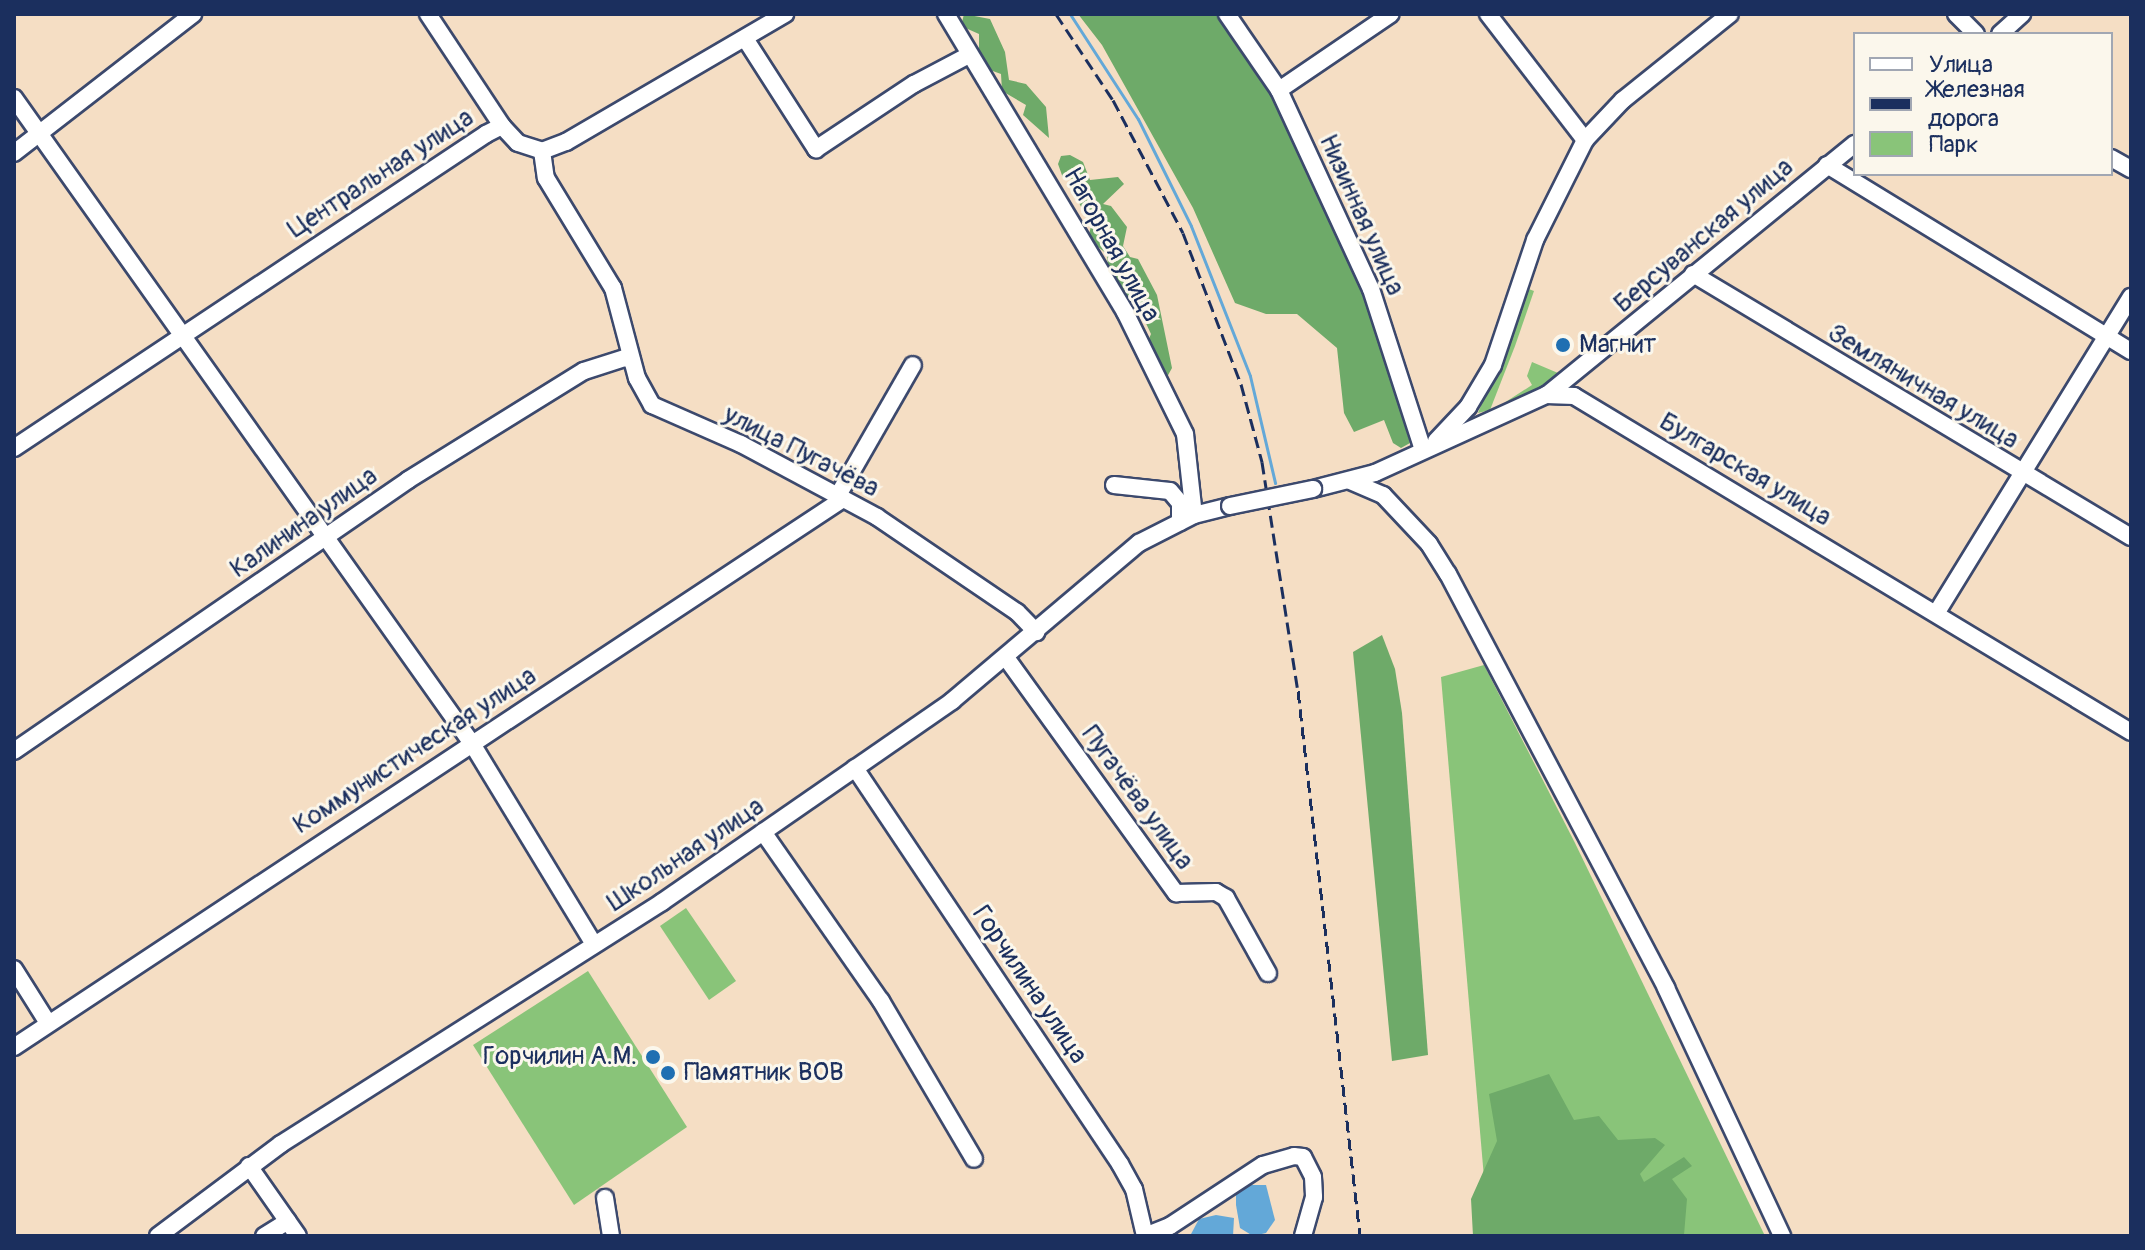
<!DOCTYPE html>
<meta charset="utf-8">
<style>
body{margin:0}
#map{position:relative;width:2145px;height:1250px;overflow:hidden;background:#f5dec4;font-family:Pangolin,sans-serif}
div>[style]{position:absolute}
.green>*{inset:0;background:#89c479}
.forest>*{inset:0;background:#6eaa69}
.water>*{inset:0;background:#63a8d8}
.stream>*{height:3px;margin:-1.5px;padding:0 1.5px;transform-origin:1.5px;border-radius:1.5px;background:#63a8d8}
.roads{filter:drop-shadow(2px 0 #3c496d) drop-shadow(-2px 0 #3c496d) drop-shadow(0 2px #3c496d) drop-shadow(0 -2px #3c496d)}
.minor>*{height:16px;margin:-8px;padding:0 8px;transform-origin:8px;border-radius:8px;background:#fff}
.rail>*{height:3px;margin-top:-1.5px;transform-origin:0;background:repeating-linear-gradient(90deg,#1b2f5e 0 12px,transparent 0 18px)}
.bridges{filter:drop-shadow(2px 0 #3c496d) drop-shadow(-2px 0 #3c496d) drop-shadow(0 2px #3c496d) drop-shadow(0 -2px #3c496d)}
.minor-bridge>*{height:16px;margin:-8px;padding:0 8px;transform-origin:8px;border-radius:8px;background:#fff}
.dots>*{width:22px;height:22px;translate:-50% -50%;box-sizing:border-box;border:4px solid #fbf7ec;border-radius:50%}
span{translate:-50% -50%;white-space:nowrap;text-align:center;line-height:1.15;-webkit-text-stroke:6px #fbf7ec;paint-order:stroke}
.street-label{font-size:26px;color:#1b2f5e}
.poi-label{font-size:26px;color:#1b2f5e}
.left{translate:0 -50%;text-align:left}
.right{translate:-100% -50%;text-align:right}
.frame{position:absolute;inset:0;border:16px solid #1b2f5e;pointer-events:none}
.legend{position:absolute;left:1853px;top:32px;width:260px;height:144px;box-sizing:border-box;background:#fbf7ec;border:2px solid #a1a7b3;margin:0;padding:10px 14px;list-style:none;font-size:24px;color:#1b2f5e}
.legend li{display:flex;align-items:center;gap:16px;height:40px}
.legend b{width:40px;border:2px solid #a1a7b3}
</style>
<div id="map">
<div class="green">
<div style="clip-path:polygon(1526px 288px,1534px 291px,1515px 346px,1490px 410px,1478px 413px)"></div>
<div style="clip-path:polygon(1532px 362px,1558px 373px,1552px 382px,1504px 403px,1532px 385px,1527px 376px)"></div>
<div style="clip-path:polygon(1484px 665px,1575px 843px,1765px 1236px,1489px 1236px,1441px 677px)"></div>
<div style="clip-path:polygon(686px 908px,736px 981px,709px 1000px,660px 926px)"></div>
<div style="clip-path:polygon(588px 971px,687px 1127px,574px 1205px,473px 1045px)"></div>
</div>
<div class="forest">
<div style="clip-path:polygon(964px 14px,990px 19px,1005px 52px,1009px 80px,1026px 84px,1046px 107px,1049px 138px,1023px 115px,1026px 105px,1002px 91px,1001px 74px,979px 66px,979px 34px,961px 26px)"></div>
<div style="clip-path:polygon(1078px 14px,1224px 14px,1262px 70px,1355px 261px,1410px 443px,1401px 448px,1393px 443px,1384px 420px,1354px 432px,1344px 413px,1337px 348px,1297px 314px,1266px 314px,1235px 303px,1193px 208px,1102px 45px)"></div>
<div style="clip-path:polygon(1070px 155px,1083px 162px,1090px 180px,1118px 177px,1124px 184px,1103px 204px,1111px 206px,1127px 227px,1123px 246px,1130px 257px,1138px 259px,1157px 295px,1172px 368px,1167px 377px,1157px 370px,1146px 346px,1151px 334px,1135px 300px,1121px 298px,1109px 277px,1107px 254px,1088px 239px,1091px 226px,1076px 197px,1080px 191px,1075px 179px,1063px 178px,1058px 164px,1061px 156px)"></div>
<div style="clip-path:polygon(1382px 635px,1395px 669px,1402px 713px,1428px 1055px,1392px 1061px,1353px 652px)"></div>
<div style="clip-path:polygon(1549px 1074px,1574px 1120px,1599px 1116px,1618px 1140px,1655px 1138px,1665px 1145px,1640px 1174px,1644px 1182px,1684px 1157px,1692px 1166px,1672px 1179px,1687px 1199px,1684px 1235px,1473px 1236px,1471px 1199px,1497px 1141px,1489px 1094px)"></div>
</div>
<div class="water">
<div style="clip-path:polygon(1248px 1185px,1266px 1185px,1275px 1220px,1266px 1233px,1253px 1236px,1240px 1228px,1236px 1205px,1236px 1192px)"></div>
<div style="clip-path:polygon(1216px 1215px,1234px 1218px,1233px 1236px,1190px 1236px,1199px 1219px)"></div>
</div>
<div class="stream">
<div style="left:1070px;top:14px;width:125px;rotate:57.1deg"></div>
<div style="left:1138px;top:119px;width:119px;rotate:63.6deg"></div>
<div style="left:1191px;top:226px;width:161px;rotate:68.5deg"></div>
<div style="left:1250px;top:376px;width:110px;rotate:76.8deg"></div>
</div>
<div class="roads">
<div class="minor">
<div style="left:428px;top:14px;width:134px;rotate:56.5deg"></div>
<div style="left:946px;top:14px;width:348px;rotate:59deg"></div>
<div style="left:1125px;top:312px;width:136px;rotate:63.8deg"></div>
<div style="left:1185px;top:434px;width:81px;rotate:83.7deg"></div>
<div style="left:1227px;top:14px;width:92px;rotate:55.6deg"></div>
<div style="left:1279px;top:90px;width:219px;rotate:65.2deg"></div>
<div style="left:1371px;top:289px;width:169px;rotate:72.1deg"></div>
<div style="left:1488px;top:14px;width:159px;rotate:52.4deg"></div>
<div style="left:1956px;top:14px;width:28px;rotate:45deg"></div>
<div style="left:2000px;top:34px;width:30px;rotate:-42deg"></div>
<div style="left:746px;top:40px;width:130px;rotate:57.3deg"></div>
<div style="left:816px;top:149px;width:118px;rotate:-33.6deg"></div>
<div style="left:914px;top:84px;width:60px;rotate:-27.8deg"></div>
<div style="left:1279px;top:90px;width:135px;rotate:-34.2deg"></div>
<div style="left:14px;top:98px;width:790px;rotate:54.64deg"></div>
<div style="left:471px;top:742px;width:237px;rotate:58.7deg"></div>
<div style="left:542px;top:151px;width:27px;rotate:82deg"></div>
<div style="left:546px;top:178px;width:129px;rotate:58.7deg"></div>
<div style="left:613px;top:288px;width:93px;rotate:75.1deg"></div>
<div style="left:637px;top:378px;width:31px;rotate:61deg"></div>
<div style="left:652px;top:405px;width:97px;rotate:23.7deg"></div>
<div style="left:741px;top:444px;width:154px;rotate:28.2deg"></div>
<div style="left:877px;top:517px;width:169px;rotate:34.2deg"></div>
<div style="left:1017px;top:612px;width:28px;rotate:46deg"></div>
<div style="left:14px;top:153px;width:227px;rotate:-37.8deg"></div>
<div style="left:2111px;top:158px;width:23px;rotate:29deg"></div>
<div style="left:1827px;top:165px;width:356px;rotate:31.5deg"></div>
<div style="left:1693px;top:274px;width:511px;rotate:30.98deg"></div>
<div style="left:1548px;top:394px;width:396px;rotate:-39.2deg"></div>
<div style="left:1436px;top:441px;width:47px;rotate:-46.7deg"></div>
<div style="left:1468px;top:407px;width:49px;rotate:-59.2deg"></div>
<div style="left:1493px;top:365px;width:132px;rotate:-71.4deg"></div>
<div style="left:1535px;top:240px;width:112px;rotate:-63.4deg"></div>
<div style="left:1585px;top:140px;width:55px;rotate:-46.5deg"></div>
<div style="left:1623px;top:100px;width:137px;rotate:-38.8deg"></div>
<div style="left:14px;top:448px;width:567px;rotate:-33.63deg"></div>
<div style="left:486px;top:134px;width:18px;rotate:-27deg"></div>
<div style="left:502px;top:126px;width:23px;rotate:47deg"></div>
<div style="left:518px;top:143px;width:25px;rotate:18deg"></div>
<div style="left:542px;top:151px;width:26px;rotate:-21deg"></div>
<div style="left:566px;top:142px;width:254px;rotate:-30.3deg"></div>
<div style="left:1350px;top:481px;width:36px;rotate:23deg"></div>
<div style="left:1383px;top:495px;width:67px;rotate:46.8deg"></div>
<div style="left:1429px;top:544px;width:36px;rotate:58deg"></div>
<div style="left:1448px;top:574px;width:468px;rotate:62.2deg"></div>
<div style="left:1666px;top:988px;width:274px;rotate:64.9deg"></div>
<div style="left:1114px;top:485px;width:56px;rotate:6.1deg"></div>
<div style="left:1170px;top:491px;width:16px;rotate:50deg"></div>
<div style="left:1180px;top:503px;width:19px;rotate:90deg"></div>
<div style="left:1313px;top:489px;width:64px;rotate:-14.5deg"></div>
<div style="left:1375px;top:473px;width:188px;rotate:-24.5deg"></div>
<div style="left:1546px;top:395px;width:28px;rotate:2deg"></div>
<div style="left:1574px;top:396px;width:650px;rotate:31.1deg"></div>
<div style="left:837px;top:497px;width:152px;rotate:-60.1deg"></div>
<div style="left:1937px;top:612px;width:370px;rotate:-58.4deg"></div>
<div style="left:1007px;top:659px;width:289px;rotate:54.2deg"></div>
<div style="left:1176px;top:893px;width:40px;rotate:-1.4deg"></div>
<div style="left:1216px;top:892px;width:12px;rotate:31deg"></div>
<div style="left:1226px;top:898px;width:86px;rotate:60.8deg"></div>
<div style="left:14px;top:751px;width:478px;rotate:-34.5deg"></div>
<div style="left:408px;top:480px;width:207px;rotate:-31.8deg"></div>
<div style="left:584px;top:371px;width:43px;rotate:-17.6deg"></div>
<div style="left:625px;top:358px;width:7px;rotate:16deg"></div>
<div style="left:855px;top:768px;width:476px;rotate:56.2deg"></div>
<div style="left:1120px;top:1164px;width:29px;rotate:61deg"></div>
<div style="left:1134px;top:1189px;width:48px;rotate:76.8deg"></div>
<div style="left:763px;top:832px;width:206px;rotate:55.1deg"></div>
<div style="left:881px;top:1001px;width:183px;rotate:59.5deg"></div>
<div style="left:14px;top:969px;width:64px;rotate:57.8deg"></div>
<div style="left:14px;top:1047px;width:994px;rotate:-33.47deg"></div>
<div style="left:249px;top:1166px;width:85px;rotate:55deg"></div>
<div style="left:605px;top:1198px;width:38px;rotate:81deg"></div>
<div style="left:158px;top:1236px;width:154px;rotate:-36.8deg"></div>
<div style="left:281px;top:1144px;width:451px;rotate:-32.4deg"></div>
<div style="left:662px;top:902px;width:353px;rotate:-34.7deg"></div>
<div style="left:952px;top:701px;width:245px;rotate:-40.2deg"></div>
<div style="left:1139px;top:543px;width:62px;rotate:-27deg"></div>
<div style="left:1194px;top:515px;width:37px;rotate:-14deg"></div>
<div style="left:264px;top:1236px;width:28px;rotate:-32deg"></div>
<div style="left:1145px;top:1236px;width:27px;rotate:-22deg"></div>
<div style="left:1170px;top:1226px;width:111px;rotate:-33.3deg"></div>
<div style="left:1263px;top:1165px;width:32px;rotate:-16deg"></div>
<div style="left:1294px;top:1156px;width:9px;rotate:6deg"></div>
<div style="left:1303px;top:1157px;width:22px;rotate:63deg"></div>
<div style="left:1313px;top:1177px;width:20px;rotate:87deg"></div>
<div style="left:1314px;top:1197px;width:41px;rotate:105.8deg"></div>
</div>
</div>
<div class="rail">
<div style="left:1056px;top:14px;width:103px;rotate:56.5deg"></div>
<div style="left:1113px;top:100px;width:150px;rotate:62.2deg"></div>
<div style="left:1183px;top:233px;width:162px;rotate:69deg"></div>
<div style="left:1241px;top:384px;width:81px;rotate:74.9deg"></div>
<div style="left:1262px;top:462px;width:232px;rotate:81.1deg"></div>
<div style="left:1298px;top:691px;width:549px;rotate:83.51deg"></div>
</div>
<div class="bridges">
<div class="minor-bridge">
<div style="left:1230px;top:506px;width:85px;rotate:-11.6deg"></div>
</div>
</div>
<div class="dots">
<div style="left:1563px;top:345px;background:#1f6fb2"></div>
<div style="left:653px;top:1057px;background:#1f6fb2"></div>
<div style="left:668px;top:1073px;background:#1f6fb2"></div>
</div>
<div class="street-label">
<span style="left:381px;top:174px;rotate:-33deg">Центральная улица</span>
<span style="left:1361px;top:215px;rotate:66deg">Низинная улица</span>
<span style="left:1704px;top:236px;rotate:-40deg">Берсуванская улица</span>
<span style="left:1111px;top:245px;rotate:61deg">Нагорная улица</span>
<span style="left:1923px;top:387px;rotate:31deg">Земляничная улица</span>
<span style="left:801px;top:452px;rotate:27deg">улица Пугачёва</span>
<span style="left:1745px;top:470px;rotate:31deg">Булгарская улица</span>
<span style="left:304px;top:523px;rotate:-35deg">Калинина улица</span>
<span style="left:415px;top:751px;rotate:-33deg">Коммунистическая улица</span>
<span style="left:1137px;top:798px;rotate:54deg">Пугачёва улица</span>
<span style="left:686px;top:855px;rotate:-34deg">Школьная улица</span>
<span style="left:1029px;top:985px;rotate:56deg">Горчилина улица</span>
</div>
<div class="poi-label">
<span class="left" style="left:1579px;top:345px">Магнит</span>
<span class="right" style="left:637px;top:1057px">Горчилин А.М.</span>
<span class="left" style="left:684px;top:1073px">Памятник ВОВ</span>
</div>
<div class="frame"></div>
<ul class="legend">
<li><b style="height:10px;background:#fff"></b>Улица</li>
<li><b style="height:10px;background:#1b2f5e"></b>Железная дорога</li>
<li><b style="height:22px;background:#89c479"></b>Парк</li>
</ul>
</div>
